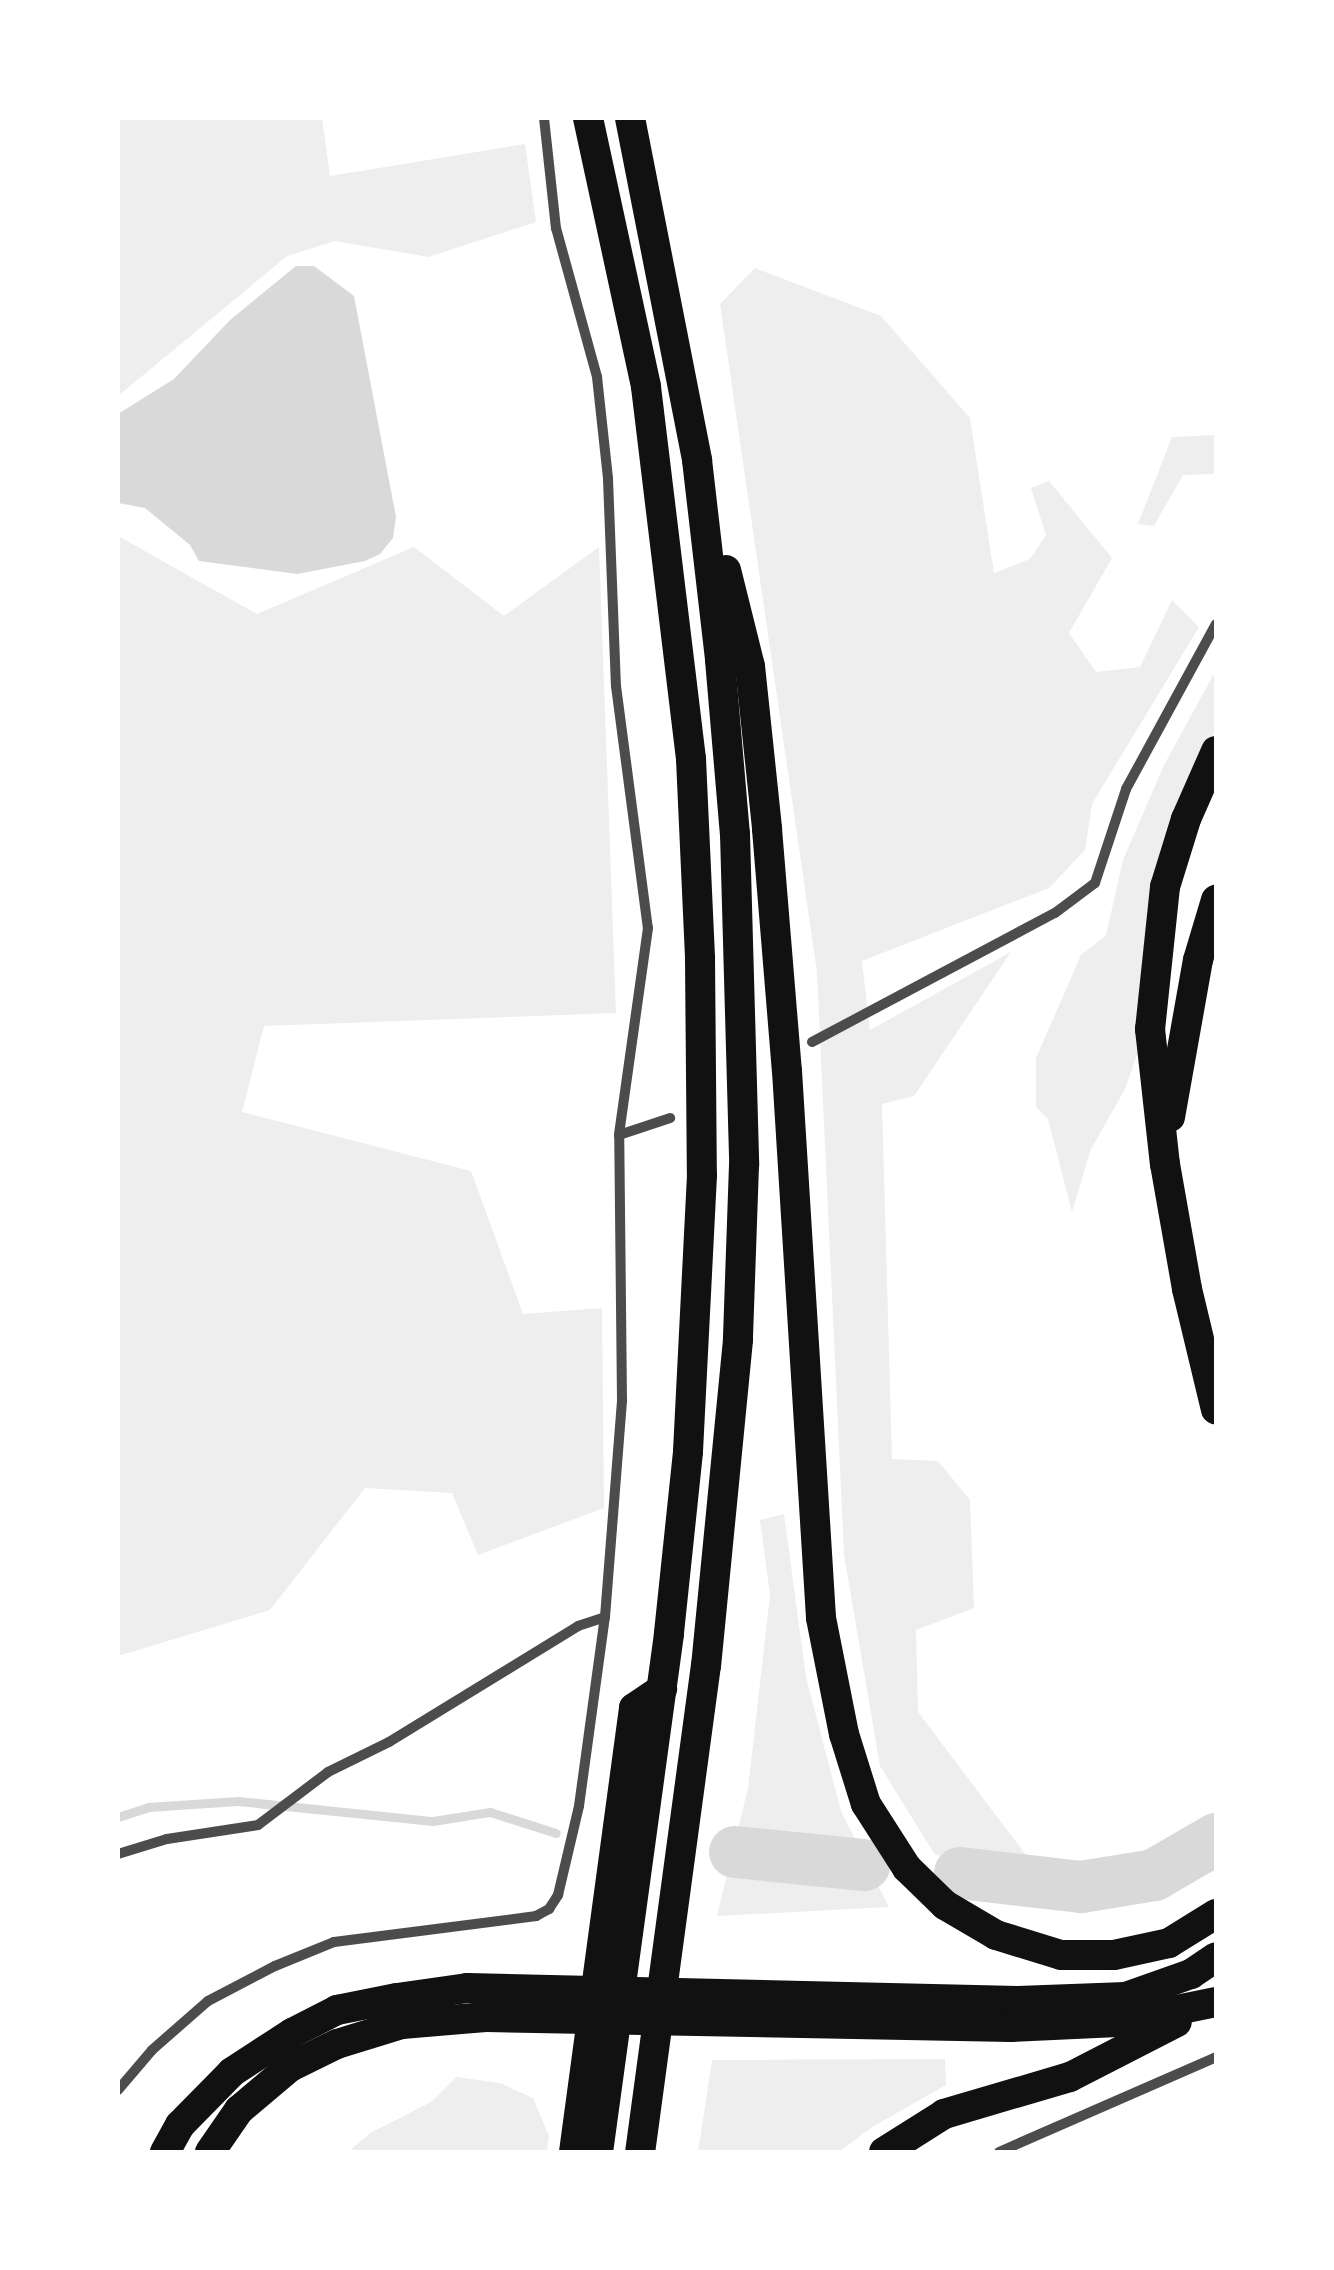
<!DOCTYPE html>
<style>
body{margin:0}
#map{position:relative;width:1334px;height:2270px;overflow:hidden;background:#fff;font-family:Spectral,serif}
div>[style]{position:absolute}
.green>*{inset:0;background:#eee}
.water>*{inset:0;background:#d9d9d9}
.stream>*{height:9px;margin:-4.5px;padding:0 4.5px;transform-origin:4.5px;border-radius:4.5px;background:#d9d9d9}
.river>*{height:52px;margin:-26px;padding:0 26px;transform-origin:26px;border-radius:26px;background:#d9d9d9}
.minor>*{height:10px;margin:-5px;padding:0 5px;transform-origin:5px;border-radius:5px;background:#4c4c4c}
.motorway>*{height:30px;margin:-15px;padding:0 15px;transform-origin:15px;border-radius:15px;background:#111}
span{translate:-50% -50%;white-space:nowrap;text-align:center;line-height:1.15;-webkit-text-stroke:10px #fff;paint-order:stroke}
.frame{position:absolute;inset:0;border:120px solid #fff;pointer-events:none}
</style>
<div id="map">
<div class="green">
<div style="clip-path:polygon(118px 118px,322px 118px,330px 176px,525px 144px,536px 222px,428px 257px,335px 241px,287px 256px,118px 396px)"></div>
<div style="clip-path:polygon(755px 268px,881px 316px,970px 418px,994px 573px,1030px 559px,1046px 535px,1031px 488px,1049px 481px,1112px 558px,1069px 633px,1096px 672px,1140px 667px,1172px 600px,1199px 627px,1092px 804px,1085px 850px,1049px 888px,862px 961px,870px 1030px,1011px 952px,914px 1096px,882px 1104px,892px 1459px,938px 1461px,970px 1500px,974px 1608px,916px 1630px,918px 1712px,1035px 1867px,935px 1855px,880px 1766px,844px 1555px,817px 972px,720px 304px)"></div>
<div style="clip-path:polygon(1216px 435px,1216px 474px,1183px 475px,1154px 526px,1138px 524px,1172px 437px)"></div>
<div style="clip-path:polygon(118px 536px,257px 614px,414px 547px,504px 616px,599px 547px,616px 1013px,264px 1026px,242px 1112px,471px 1171px,523px 1314px,602px 1308px,604px 1508px,478px 1555px,452px 1493px,365px 1488px,270px 1610px,118px 1656px)"></div>
<div style="clip-path:polygon(1216px 670px,1216px 729px,1195px 770px,1139px 1049px,1125px 1089px,1091px 1149px,1072px 1212px,1048px 1119px,1036px 1107px,1036px 1058px,1081px 955px,1106px 935px,1123px 860px,1164px 765px)"></div>
<div style="clip-path:polygon(784px 1514px,806px 1677px,841px 1811px,889px 1907px,717px 1916px,748px 1788px,770px 1595px,760px 1520px)"></div>
<div style="clip-path:polygon(945px 2059px,946px 2085px,872px 2127px,839px 2152px,698px 2152px,712px 2060px)"></div>
<div style="clip-path:polygon(456px 2077px,500px 2083px,533px 2098px,549px 2136px,547px 2152px,348px 2152px,370px 2133px,431px 2102px)"></div>
</div>
<div class="water">
<div style="clip-path:polygon(296px 266px,314px 266px,354px 296px,396px 517px,393px 538px,380px 554px,365px 561px,297px 574px,199px 561px,190px 545px,145px 508px,118px 503px,118px 414px,174px 379px,230px 320px)"></div>
</div>
<div class="stream">
<div style="left:118px;top:1817px;width:32px;rotate:-18deg"></div>
<div style="left:148px;top:1807px;width:90px;rotate:-3.8deg"></div>
<div style="left:238px;top:1801px;width:196px;rotate:5.9deg"></div>
<div style="left:433px;top:1821px;width:58px;rotate:-9deg"></div>
<div style="left:490px;top:1812px;width:69px;rotate:17.7deg"></div>
</div>
<div class="river">
<div style="left:735px;top:1852px;width:130px;rotate:5.8deg"></div>
<div style="left:960px;top:1873px;width:122px;rotate:6.6deg"></div>
<div style="left:1081px;top:1887px;width:74px;rotate:-9.3deg"></div>
<div style="left:1154px;top:1875px;width:72px;rotate:-30.1deg"></div>
</div>
<div class="minor">
<div style="left:544px;top:118px;width:111px;rotate:83.8deg"></div>
<div style="left:556px;top:228px;width:155px;rotate:74.6deg"></div>
<div style="left:597px;top:377px;width:103px;rotate:83.8deg"></div>
<div style="left:608px;top:479px;width:207px;rotate:87.8deg"></div>
<div style="left:616px;top:686px;width:244px;rotate:82.5deg"></div>
<div style="left:648px;top:928px;width:209px;rotate:98deg"></div>
<div style="left:812px;top:1042px;width:275px;rotate:-28deg"></div>
<div style="left:1055px;top:913px;width:50px;rotate:-36.9deg"></div>
<div style="left:1095px;top:883px;width:99px;rotate:-71.7deg"></div>
<div style="left:1126px;top:789px;width:188px;rotate:-61.4deg"></div>
<div style="left:118px;top:1854px;width:51px;rotate:-17deg"></div>
<div style="left:167px;top:1839px;width:92px;rotate:-8.7deg"></div>
<div style="left:258px;top:1825px;width:88px;rotate:-37.1deg"></div>
<div style="left:328px;top:1772px;width:68px;rotate:-26.2deg"></div>
<div style="left:389px;top:1742px;width:222px;rotate:-31.5deg"></div>
<div style="left:578px;top:1626px;width:28px;rotate:-18deg"></div>
<div style="left:118px;top:2090px;width:52px;rotate:-49.6deg"></div>
<div style="left:152px;top:2050px;width:74px;rotate:-41.2deg"></div>
<div style="left:208px;top:2001px;width:76px;rotate:-27.6deg"></div>
<div style="left:275px;top:1966px;width:64px;rotate:-22.1deg"></div>
<div style="left:334px;top:1942px;width:204px;rotate:-7.3deg"></div>
<div style="left:536px;top:1916px;width:15px;rotate:-28deg"></div>
<div style="left:549px;top:1909px;width:17px;rotate:-57deg"></div>
<div style="left:558px;top:1895px;width:91px;rotate:-76.7deg"></div>
<div style="left:579px;top:1806px;width:191px;rotate:-82.2deg"></div>
<div style="left:605px;top:1617px;width:217px;rotate:-85.5deg"></div>
<div style="left:622px;top:1401px;width:266px;rotate:-90.6deg"></div>
<div style="left:619px;top:1135px;width:54px;rotate:-18.4deg"></div>
<div style="left:999px;top:2152px;width:237px;rotate:-23.6deg"></div>
</div>
<div class="motorway">
<div style="left:588px;top:118px;width:275px;rotate:77.8deg"></div>
<div style="left:646px;top:387px;width:375px;rotate:83.1deg"></div>
<div style="left:691px;top:759px;width:200px;rotate:87.4deg"></div>
<div style="left:700px;top:959px;width:216px;rotate:89.5deg"></div>
<div style="left:702px;top:1175px;width:277px;rotate:92.9deg"></div>
<div style="left:688px;top:1452px;width:183px;rotate:96deg"></div>
<div style="left:669px;top:1634px;width:523px;rotate:97.8deg"></div>
<div style="left:630px;top:118px;width:349px;rotate:78.9deg"></div>
<div style="left:697px;top:460px;width:201px;rotate:83.4deg"></div>
<div style="left:720px;top:660px;width:175px;rotate:85.1deg"></div>
<div style="left:735px;top:834px;width:331px;rotate:88.4deg"></div>
<div style="left:744px;top:1165px;width:175px;rotate:92deg"></div>
<div style="left:738px;top:1340px;width:327px;rotate:95.6deg"></div>
<div style="left:706px;top:1665px;width:491px;rotate:97.7deg"></div>
<div style="left:726px;top:570px;width:99px;rotate:76deg"></div>
<div style="left:750px;top:666px;width:164px;rotate:84deg"></div>
<div style="left:767px;top:829px;width:243px;rotate:85.3deg"></div>
<div style="left:787px;top:1071px;width:548px;rotate:86.44deg"></div>
<div style="left:821px;top:1618px;width:118px;rotate:78.8deg"></div>
<div style="left:844px;top:1734px;width:73px;rotate:72.6deg"></div>
<div style="left:866px;top:1804px;width:76px;rotate:57.4deg"></div>
<div style="left:907px;top:1868px;width:53px;rotate:44.2deg"></div>
<div style="left:945px;top:1905px;width:59px;rotate:30.5deg"></div>
<div style="left:996px;top:1935px;width:68px;rotate:17.1deg"></div>
<div style="left:1061px;top:1955px;width:53px"></div>
<div style="left:1114px;top:1955px;width:56px;rotate:-12.3deg"></div>
<div style="left:1169px;top:1943px;width:55px;rotate:-31.7deg"></div>
<div style="left:1216px;top:751px;width:74px;rotate:113.8deg"></div>
<div style="left:1186px;top:819px;width:71px;rotate:107.2deg"></div>
<div style="left:1165px;top:887px;width:143px;rotate:96deg"></div>
<div style="left:1150px;top:1029px;width:136px;rotate:83.7deg"></div>
<div style="left:1165px;top:1164px;width:127px;rotate:80deg"></div>
<div style="left:1187px;top:1289px;width:124px;rotate:76.5deg"></div>
<div style="left:1170px;top:1117px;width:159px;rotate:-79.9deg"></div>
<div style="left:1198px;top:960px;width:63px;rotate:-73.3deg"></div>
<div style="left:165px;top:2152px;width:31px;rotate:-61deg"></div>
<div style="left:180px;top:2125px;width:74px;rotate:-45.5deg"></div>
<div style="left:232px;top:2072px;width:72px;rotate:-33deg"></div>
<div style="left:292px;top:2033px;width:51px;rotate:-27.1deg"></div>
<div style="left:337px;top:2010px;width:61px;rotate:-11.3deg"></div>
<div style="left:397px;top:1998px;width:71px;rotate:-8.1deg"></div>
<div style="left:467px;top:1988px;width:551px;rotate:1.35deg"></div>
<div style="left:1018px;top:2001px;width:108px;rotate:-2.1deg"></div>
<div style="left:1126px;top:1997px;width:69px;rotate:-19.5deg"></div>
<div style="left:1191px;top:1974px;width:30px;rotate:-34deg"></div>
<div style="left:210px;top:2152px;width:51px;rotate:-55.4deg"></div>
<div style="left:239px;top:2110px;width:67px;rotate:-40.1deg"></div>
<div style="left:290px;top:2067px;width:52px;rotate:-26.1deg"></div>
<div style="left:337px;top:2044px;width:68px;rotate:-17.1deg"></div>
<div style="left:402px;top:2024px;width:84px;rotate:-4.8deg"></div>
<div style="left:486px;top:2017px;width:525px;rotate:1.09deg"></div>
<div style="left:1011px;top:2027px;width:107px;rotate:-2.7deg"></div>
<div style="left:1118px;top:2022px;width:100px;rotate:-11.5deg"></div>
<div style="left:574px;top:2152px;width:448px;rotate:-82.3deg"></div>
<div style="left:634px;top:1708px;width:34px;rotate:-34deg"></div>
<div style="left:884px;top:2152px;width:71px;rotate:-32.3deg"></div>
<div style="left:944px;top:2114px;width:131px;rotate:-16.4deg"></div>
<div style="left:1070px;top:2077px;width:120px;rotate:-27.2deg"></div>
</div>
<div class="frame"></div>
</div>
